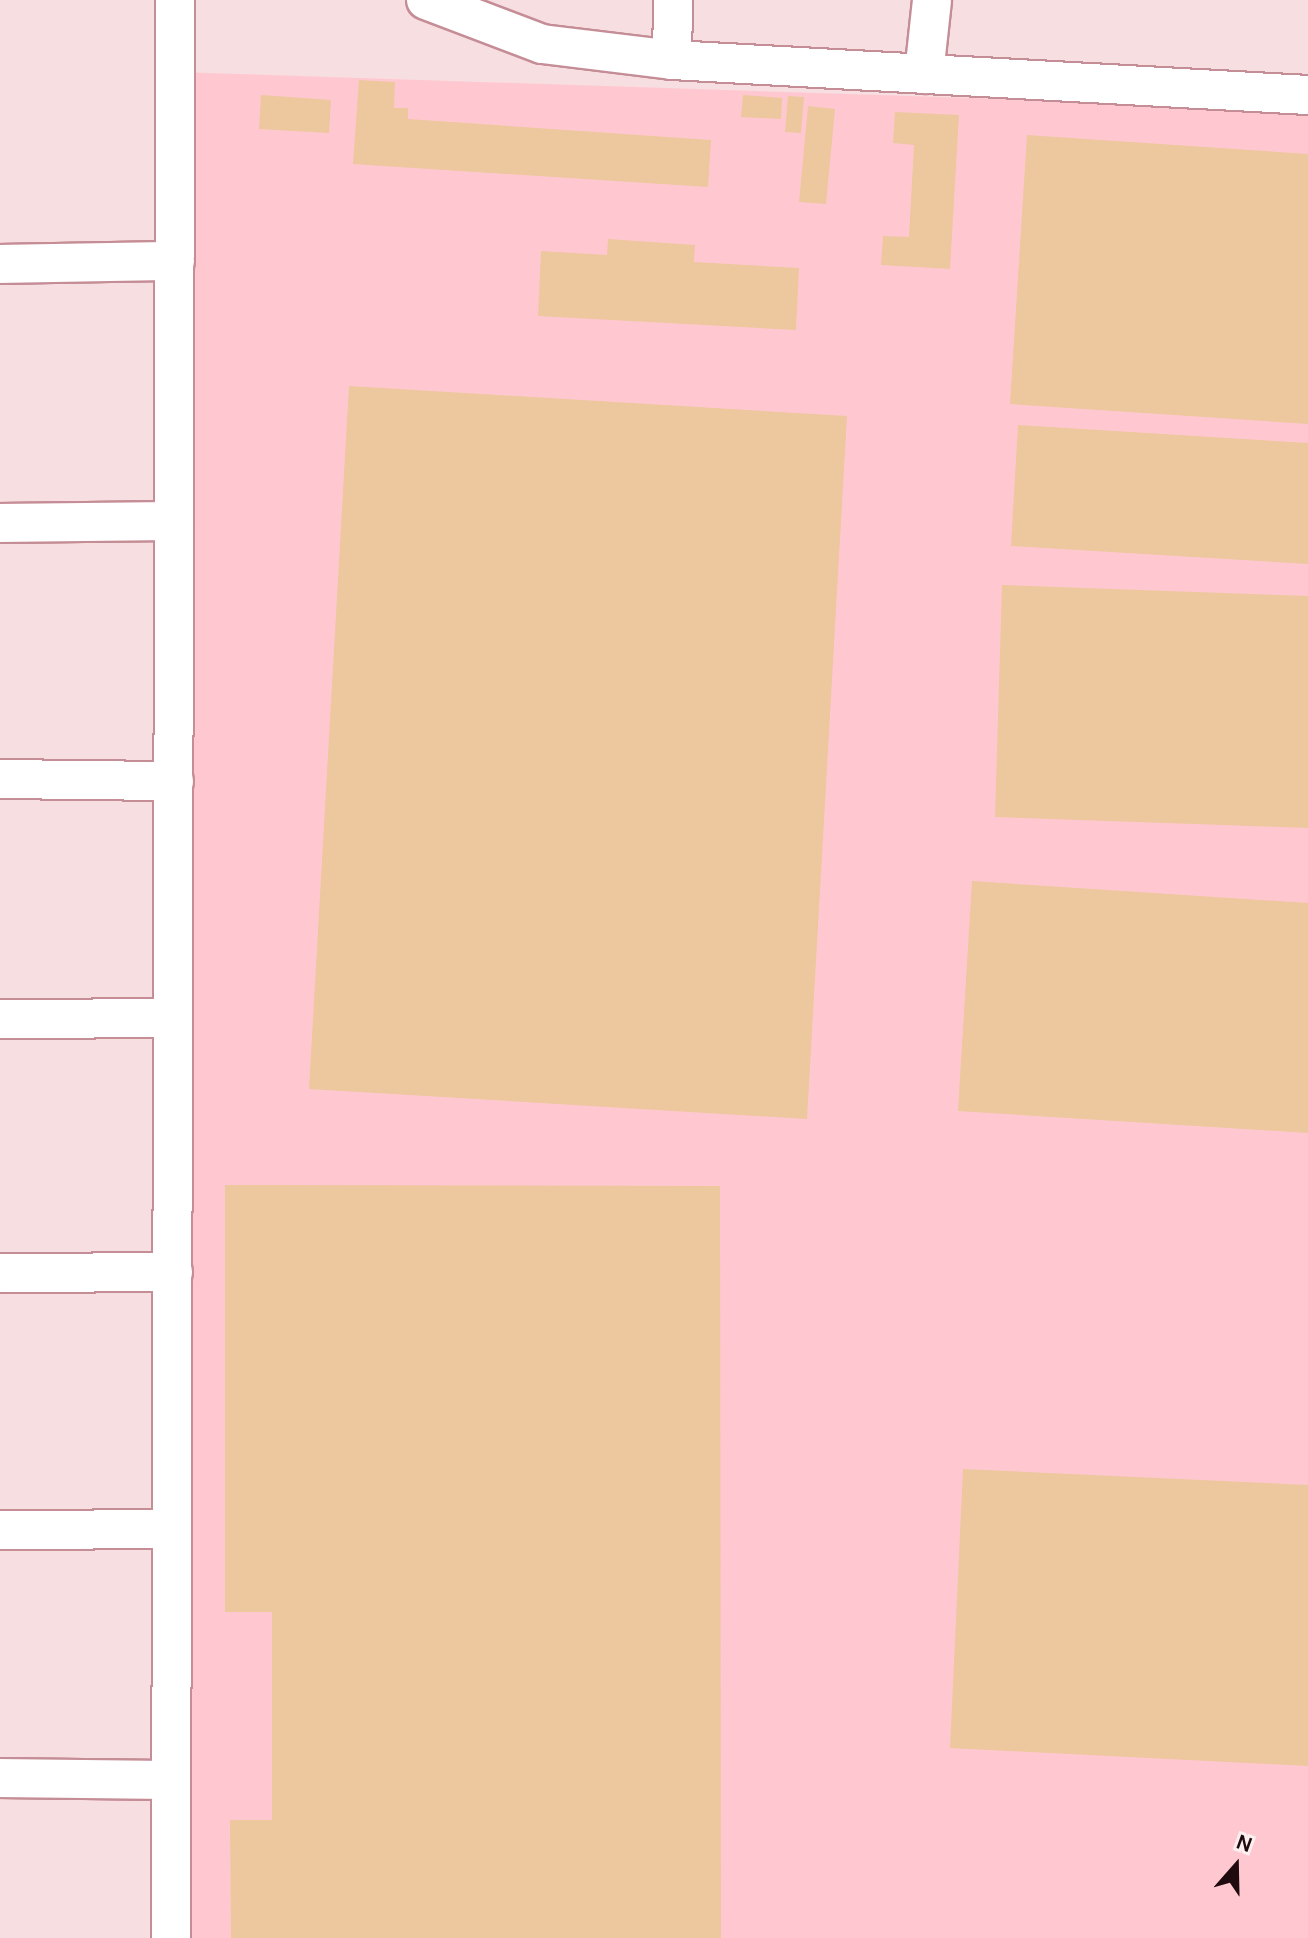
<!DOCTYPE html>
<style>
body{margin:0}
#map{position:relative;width:1308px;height:1938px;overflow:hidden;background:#f7dee1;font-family:Karla,sans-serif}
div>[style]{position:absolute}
.built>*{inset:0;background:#ffc8d0}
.building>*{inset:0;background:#edc79e}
.roads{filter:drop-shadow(2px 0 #c58d96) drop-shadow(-2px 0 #c58d96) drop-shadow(0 2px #c58d96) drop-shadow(0 -2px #c58d96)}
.minor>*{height:38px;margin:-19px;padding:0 19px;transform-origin:19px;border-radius:19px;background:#fff}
span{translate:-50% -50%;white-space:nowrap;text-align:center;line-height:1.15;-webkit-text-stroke:6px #fceff0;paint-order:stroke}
.north{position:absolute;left:1196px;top:1826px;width:80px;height:80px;-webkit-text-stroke:6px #fceff0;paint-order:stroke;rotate:20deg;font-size:22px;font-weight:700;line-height:32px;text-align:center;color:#1f0b0f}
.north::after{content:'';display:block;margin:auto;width:28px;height:36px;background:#1f0b0f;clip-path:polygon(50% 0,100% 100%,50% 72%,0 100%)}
</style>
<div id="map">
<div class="built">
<div style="clip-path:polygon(176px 72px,1308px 109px,1308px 1938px,192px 1938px)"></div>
</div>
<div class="building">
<div style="clip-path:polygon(359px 80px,395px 82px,394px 108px,408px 108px,408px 119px,711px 140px,708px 187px,353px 164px)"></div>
<div style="clip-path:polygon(261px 95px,331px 100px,329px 133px,259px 129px)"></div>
<div style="clip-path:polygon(743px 95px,782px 98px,781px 119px,741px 117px)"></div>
<div style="clip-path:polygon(788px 96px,804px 97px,801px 133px,785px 132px)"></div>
<div style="clip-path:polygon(808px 106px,835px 109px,826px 204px,799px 202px)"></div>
<div style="clip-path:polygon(895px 112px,959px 115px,950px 269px,881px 265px,883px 236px,909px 237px,914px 145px,893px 143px)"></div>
<div style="clip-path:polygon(1027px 135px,1308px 154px,1308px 424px,1010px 404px)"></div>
<div style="clip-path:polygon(608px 239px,695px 245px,694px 262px,799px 268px,796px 330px,538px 316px,541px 251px,607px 255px)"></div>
<div style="clip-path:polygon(349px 386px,847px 416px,807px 1119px,309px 1089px)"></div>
<div style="clip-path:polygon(1018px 425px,1308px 443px,1308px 564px,1011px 546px)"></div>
<div style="clip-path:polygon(1002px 585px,1308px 596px,1308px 828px,995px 817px)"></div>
<div style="clip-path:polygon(972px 881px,1308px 903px,1308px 1133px,958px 1111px)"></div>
<div style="clip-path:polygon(225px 1185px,720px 1186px,721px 1938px,231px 1938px,230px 1820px,272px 1820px,272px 1612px,225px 1612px)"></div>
<div style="clip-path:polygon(963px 1469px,1308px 1485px,1308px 1766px,950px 1748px)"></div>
</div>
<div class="roads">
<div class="minor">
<div style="left:426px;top:0;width:124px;rotate:20.8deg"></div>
<div style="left:542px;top:44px;width:131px;rotate:7deg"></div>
<div style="left:672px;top:60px;width:637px;rotate:3.15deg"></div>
<div style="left:672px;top:60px;width:60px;rotate:-89deg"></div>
<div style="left:924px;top:74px;width:74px;rotate:-83.8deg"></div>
<div style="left:0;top:264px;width:175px;rotate:-1deg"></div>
<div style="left:0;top:523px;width:174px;rotate:-0.7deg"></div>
<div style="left:0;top:779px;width:174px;rotate:0.7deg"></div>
<div style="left:0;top:1019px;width:173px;rotate:-0.3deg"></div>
<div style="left:0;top:1273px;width:173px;rotate:-0.3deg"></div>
<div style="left:0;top:1530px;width:172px;rotate:-0.3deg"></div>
<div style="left:0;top:1778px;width:171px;rotate:0.7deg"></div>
<div style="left:171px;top:1938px;width:1938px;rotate:-89.88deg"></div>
</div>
</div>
<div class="north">N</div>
</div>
